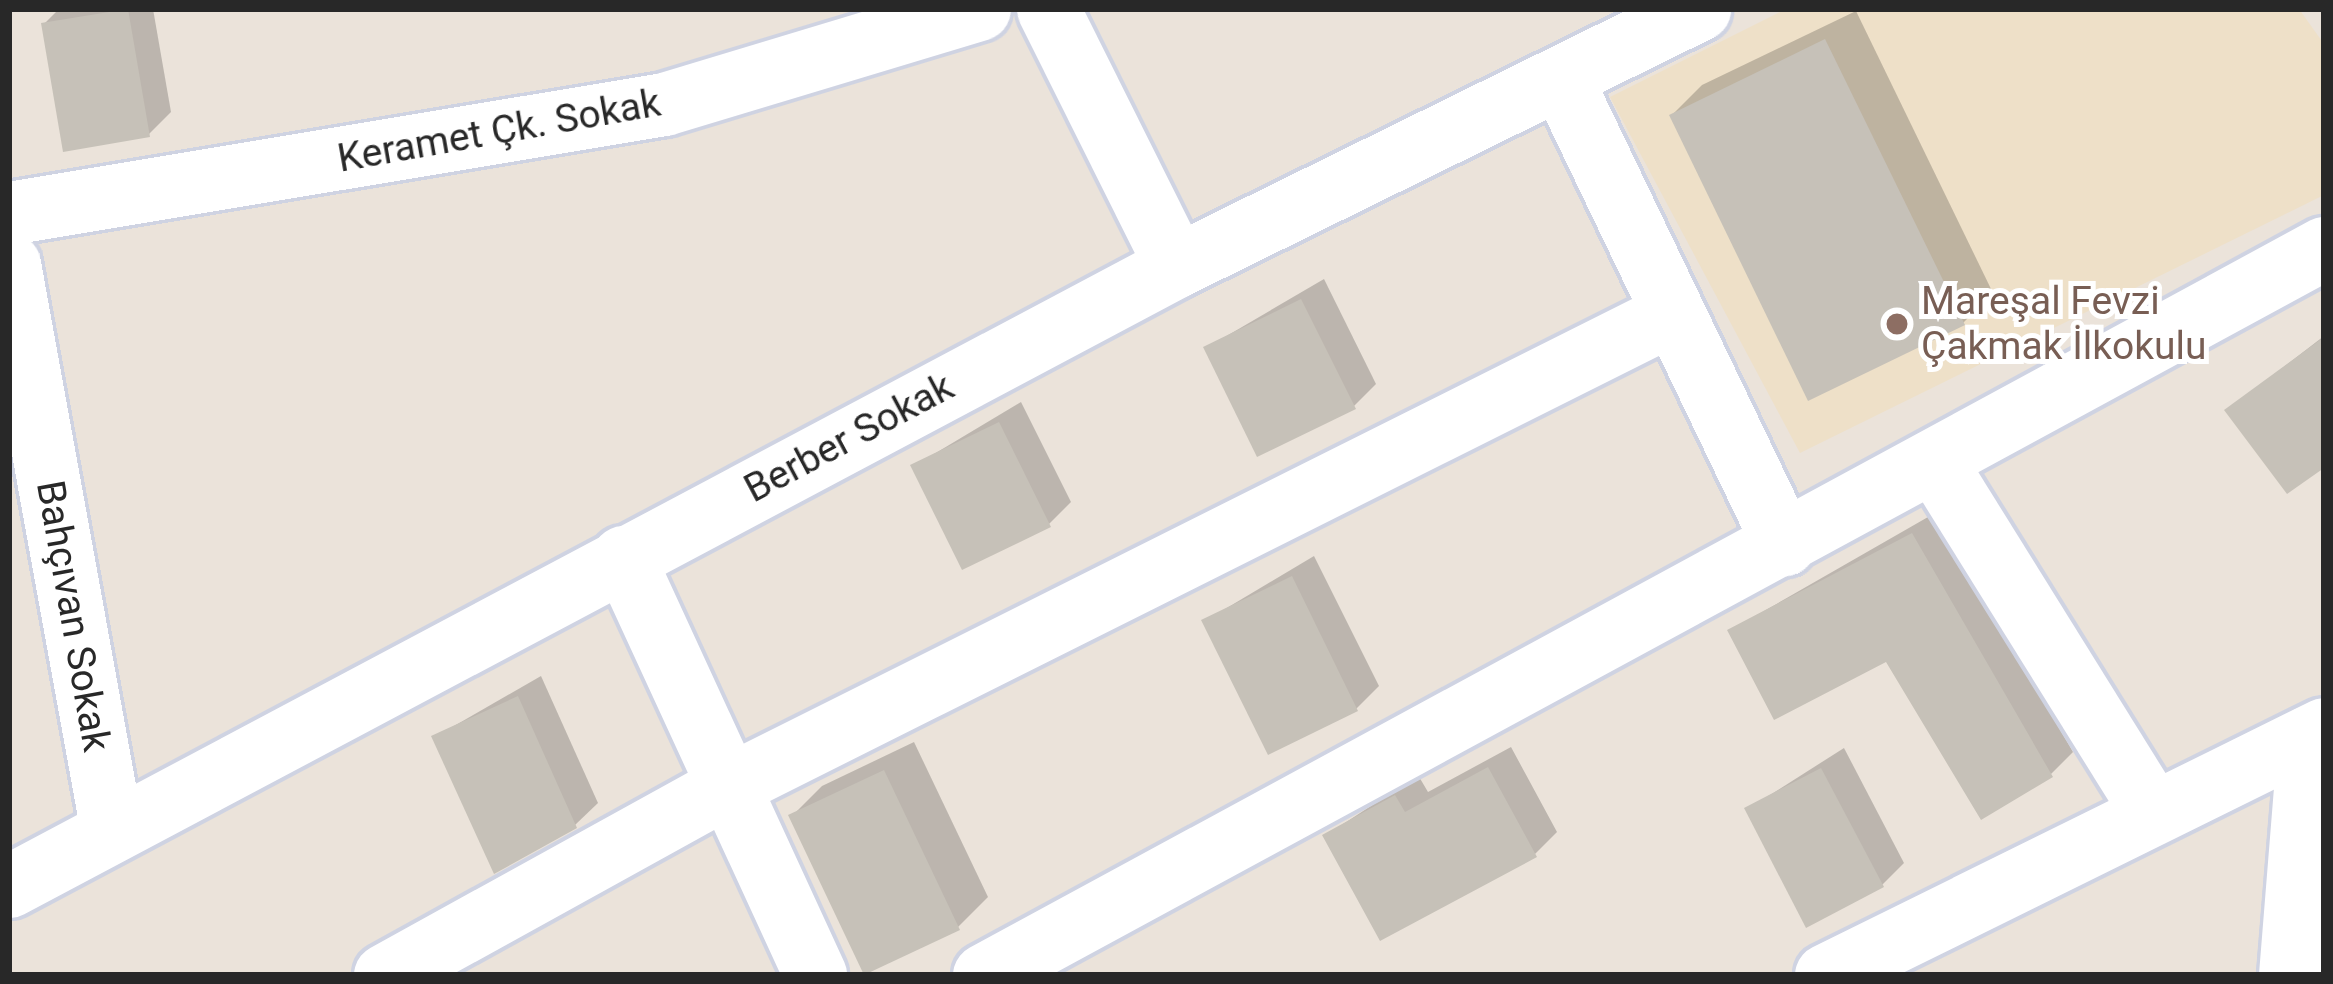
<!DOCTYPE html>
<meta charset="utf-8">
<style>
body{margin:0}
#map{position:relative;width:2333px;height:984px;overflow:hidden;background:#ebe3da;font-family:Roboto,sans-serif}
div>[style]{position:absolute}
.education>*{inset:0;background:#eee0c8}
.shadow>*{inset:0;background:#0003}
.building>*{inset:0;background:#c6c1b8}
.roads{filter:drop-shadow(3px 0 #cfd3e2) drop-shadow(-3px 0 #cfd3e2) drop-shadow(0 3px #cfd3e2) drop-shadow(0 -3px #cfd3e2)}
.street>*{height:63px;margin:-31.5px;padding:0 31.5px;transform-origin:31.5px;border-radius:31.5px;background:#fff}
.dots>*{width:33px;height:33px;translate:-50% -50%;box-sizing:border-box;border:6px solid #fff;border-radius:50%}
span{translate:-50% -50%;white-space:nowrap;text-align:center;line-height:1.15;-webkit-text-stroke:10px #fff;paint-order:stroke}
.street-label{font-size:39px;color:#282828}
.education-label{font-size:39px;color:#785e54}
.left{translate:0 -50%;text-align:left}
.frame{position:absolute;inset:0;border:12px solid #282828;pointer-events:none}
</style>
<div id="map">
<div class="education">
<div style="clip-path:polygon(1786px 9px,2299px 9px,2324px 44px,2324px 195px,1800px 453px,1610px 97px)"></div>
</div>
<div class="shadow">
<div style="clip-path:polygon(59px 9px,153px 9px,171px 112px,149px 134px,44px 24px)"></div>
<div style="clip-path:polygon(1856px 11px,1993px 293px,1963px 323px,1672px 115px,1702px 85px)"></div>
<div style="clip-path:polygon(1324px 279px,1376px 384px,1354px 406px,1206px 348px)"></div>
<div style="clip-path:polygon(2324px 336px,2324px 468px,2228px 410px)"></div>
<div style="clip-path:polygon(1021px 402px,1071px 502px,1049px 524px,914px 466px)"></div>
<div style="clip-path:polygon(1935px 513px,2073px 752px,2051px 774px,1887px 658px,1731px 630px)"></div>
<div style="clip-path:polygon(1314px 556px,1379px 686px,1356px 709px,1205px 621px)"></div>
<div style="clip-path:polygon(541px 676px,598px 803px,575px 825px,435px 737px)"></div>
<div style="clip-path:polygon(914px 742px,988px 897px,958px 927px,792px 816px,822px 786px)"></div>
<div style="clip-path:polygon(1511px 747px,1557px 832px,1535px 854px,1325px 836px,1418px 775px,1428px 792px)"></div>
<div style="clip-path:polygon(1844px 748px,1904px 863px,1882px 885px,1748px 809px)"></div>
</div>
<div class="building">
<div style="clip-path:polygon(128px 9px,150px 137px,63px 152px,41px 23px)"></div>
<div style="clip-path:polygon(1825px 39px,1965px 325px,1808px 401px,1669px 115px)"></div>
<div style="clip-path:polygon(1301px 299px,1356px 409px,1257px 457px,1203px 347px)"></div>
<div style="clip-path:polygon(2324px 337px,2324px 468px,2287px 494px,2224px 410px)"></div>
<div style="clip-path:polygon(999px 422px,1051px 527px,962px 570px,910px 465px)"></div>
<div style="clip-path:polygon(1912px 533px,2053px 777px,1981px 820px,1886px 662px,1774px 720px,1727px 630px)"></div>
<div style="clip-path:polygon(1292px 576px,1358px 711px,1268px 755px,1201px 620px)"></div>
<div style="clip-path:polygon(518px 696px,577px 828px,494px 874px,431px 736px)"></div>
<div style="clip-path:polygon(1488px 767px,1537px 857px,1380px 941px,1322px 835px,1395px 795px,1405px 812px)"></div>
<div style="clip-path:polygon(1821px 768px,1884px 887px,1806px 928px,1744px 808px)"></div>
<div style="clip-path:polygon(884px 770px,960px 930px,864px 975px,788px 815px)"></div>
</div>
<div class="roads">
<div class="street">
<div style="left:1048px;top:9px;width:287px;rotate:63.5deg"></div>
<div style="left:1561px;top:79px;width:516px;rotate:64.38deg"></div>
<div style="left:9px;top:213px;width:664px;rotate:-9.45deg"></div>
<div style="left:664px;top:104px;width:329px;rotate:-16.8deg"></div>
<div style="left:9px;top:264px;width:571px;rotate:79.71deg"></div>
<div style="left:1934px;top:461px;width:407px;rotate:58.1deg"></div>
<div style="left:623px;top:557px;width:460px;rotate:65.3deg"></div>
<div style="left:9px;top:886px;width:1321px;rotate:-27.98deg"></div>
<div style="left:1176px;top:266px;width:583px;rotate:-26.17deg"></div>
<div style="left:385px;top:975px;width:387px;rotate:-28.9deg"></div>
<div style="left:724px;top:788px;width:1052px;rotate:-26.59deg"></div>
<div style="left:984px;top:975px;width:1525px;rotate:-28.48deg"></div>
<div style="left:1826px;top:975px;width:555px;rotate:-26.29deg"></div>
<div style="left:2290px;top:975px;width:239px;rotate:-85.4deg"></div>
</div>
</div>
<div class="dots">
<div style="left:1897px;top:324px;background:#8d6e63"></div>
</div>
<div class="street-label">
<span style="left:499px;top:131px;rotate:-10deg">Keramet Çk. Sokak</span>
<span style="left:849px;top:438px;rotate:-28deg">Berber Sokak</span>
<span style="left:73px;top:616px;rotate:80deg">Bahçıvan Sokak</span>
</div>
<div class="education-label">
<span class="left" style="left:1921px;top:324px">Mareşal Fevzi<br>Çakmak İlkokulu</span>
</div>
<div class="frame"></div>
</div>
